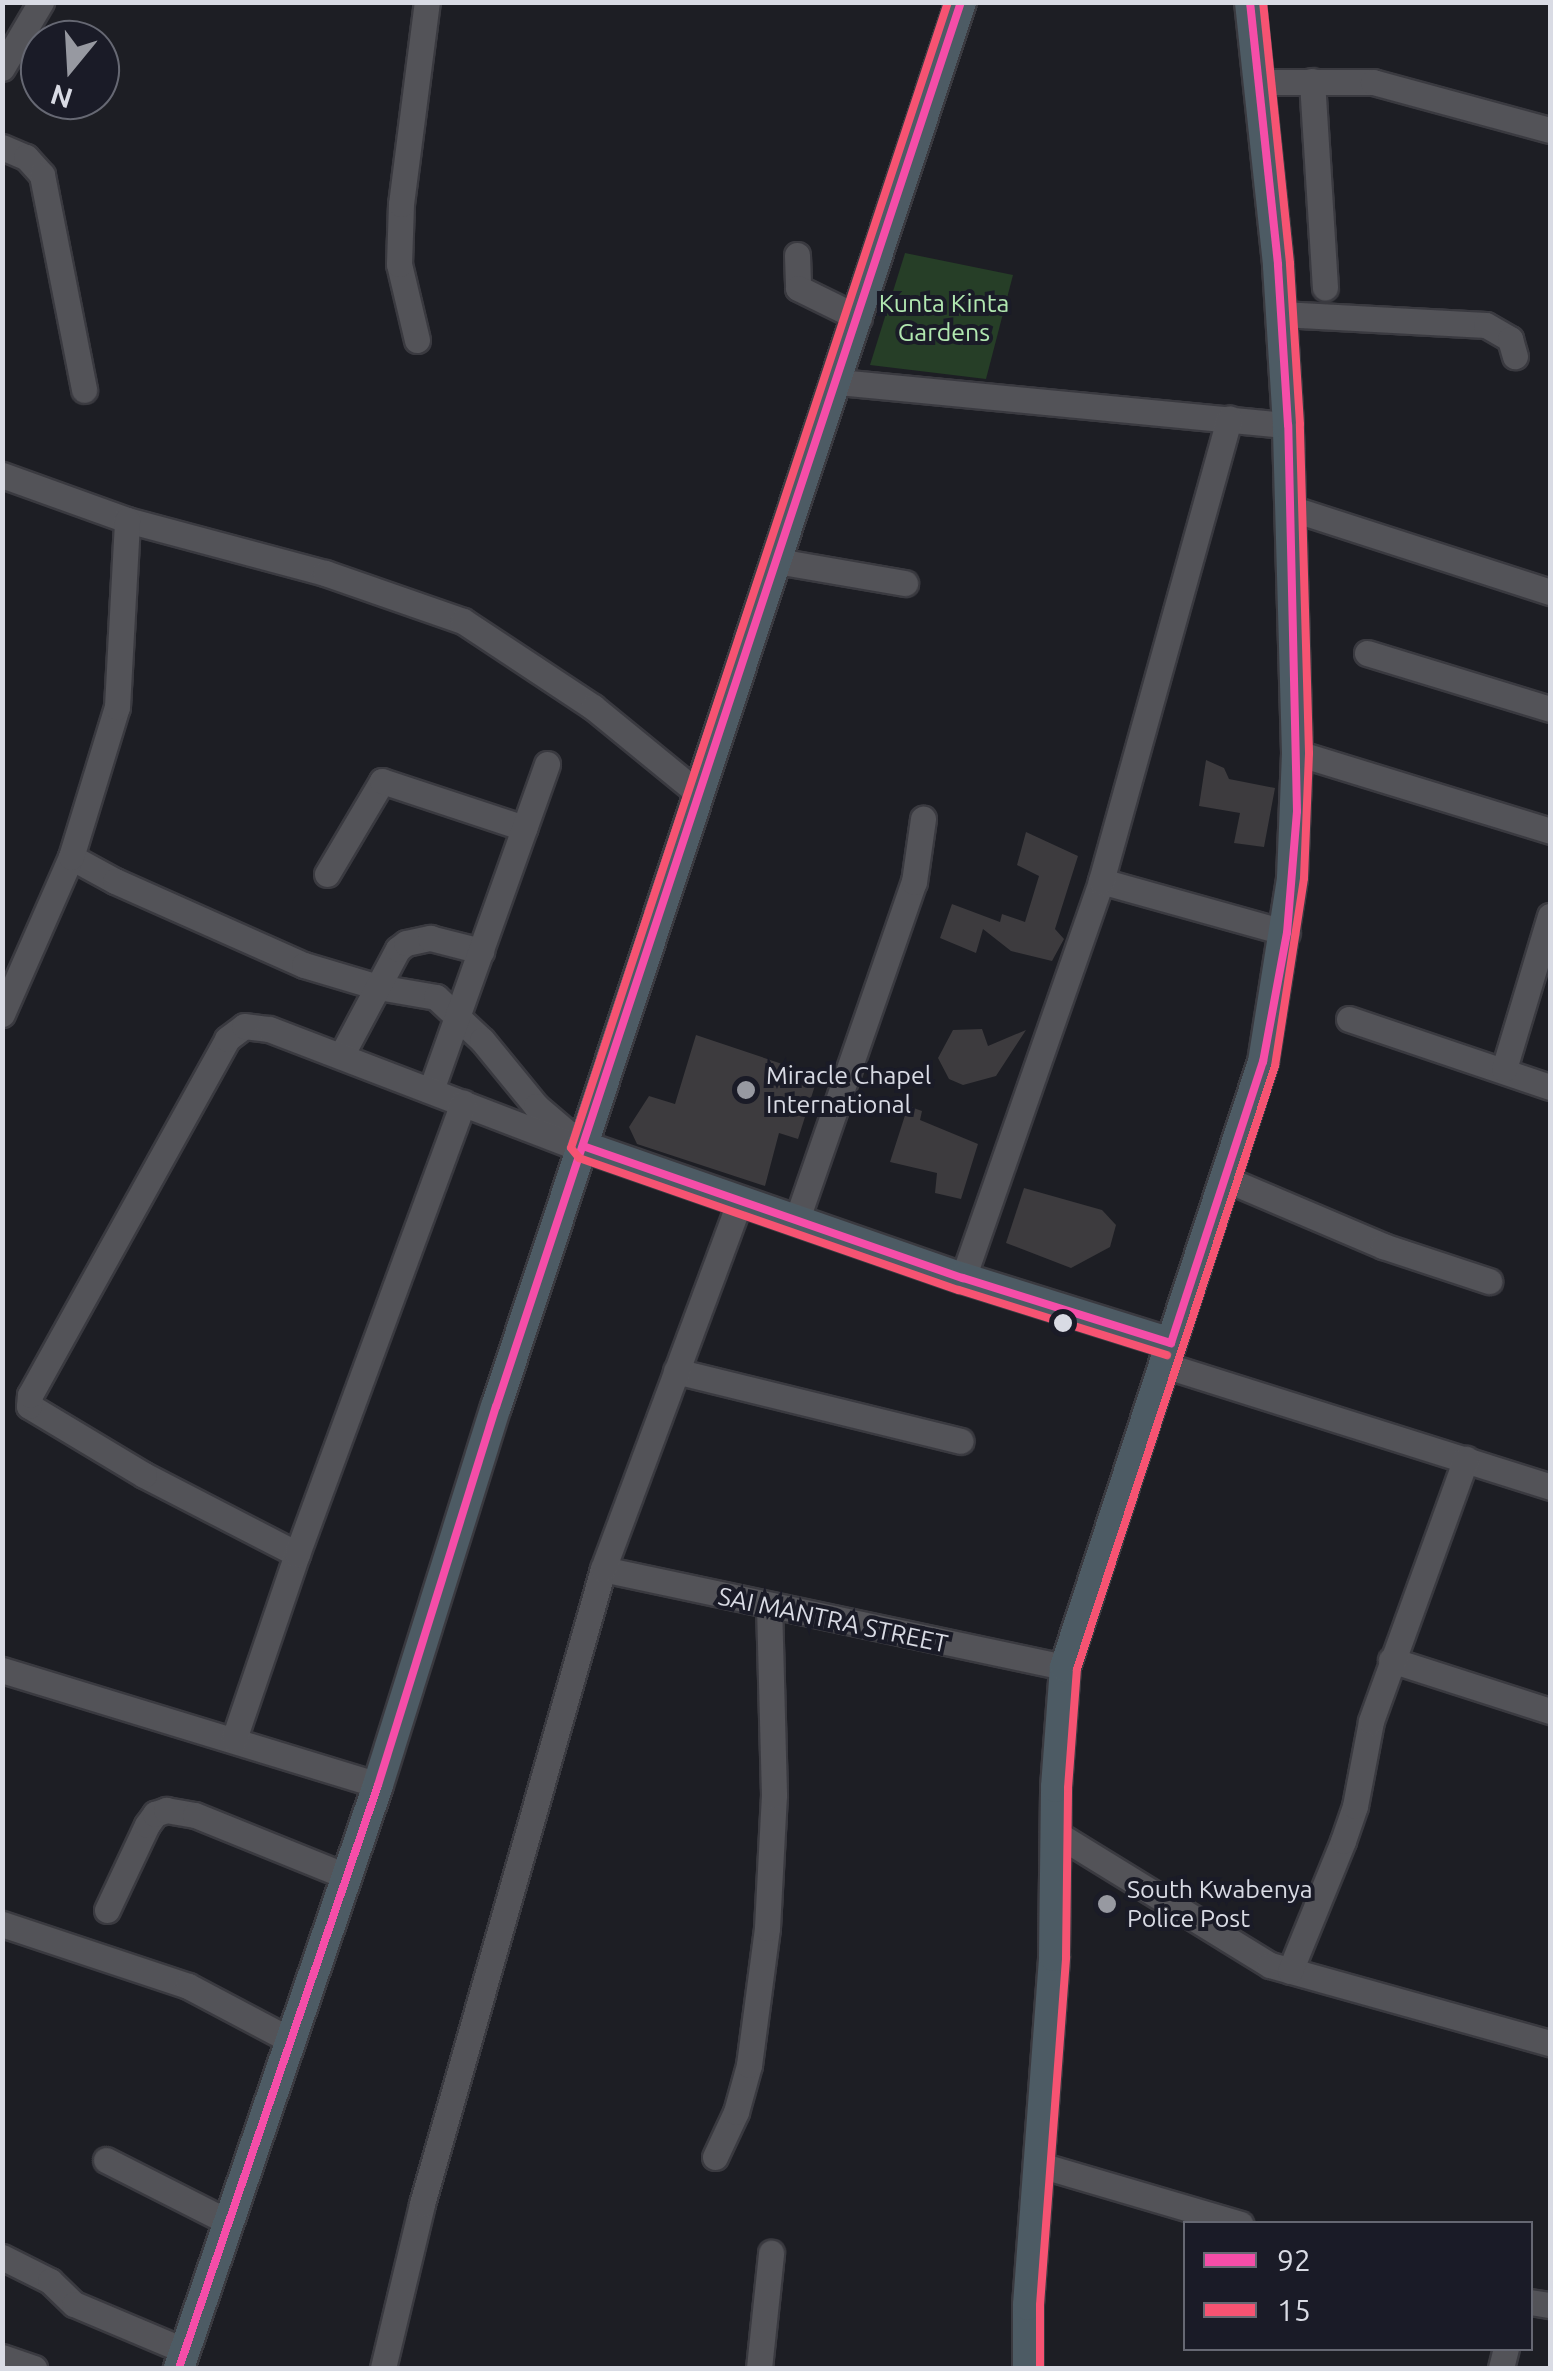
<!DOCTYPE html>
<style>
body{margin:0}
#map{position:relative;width:1553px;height:2371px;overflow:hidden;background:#1d1e24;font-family:Ubuntu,sans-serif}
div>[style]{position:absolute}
.green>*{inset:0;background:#263e27}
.building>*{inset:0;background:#3d3b3e}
.roads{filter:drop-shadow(2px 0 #3a3a40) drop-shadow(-2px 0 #3a3a40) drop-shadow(0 2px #3a3a40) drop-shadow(0 -2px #3a3a40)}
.minor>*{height:25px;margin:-12.5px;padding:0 12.5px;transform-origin:12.5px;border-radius:12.5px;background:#535358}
.major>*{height:30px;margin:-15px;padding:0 15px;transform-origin:15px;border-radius:15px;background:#4d5b64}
.bus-1>*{height:8px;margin:-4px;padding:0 4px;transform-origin:4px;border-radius:4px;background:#f54da8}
.bus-2>*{height:8px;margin:-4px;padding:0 4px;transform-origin:4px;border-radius:4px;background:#f65372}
.dots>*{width:28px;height:28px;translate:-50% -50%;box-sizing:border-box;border:5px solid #1a1b27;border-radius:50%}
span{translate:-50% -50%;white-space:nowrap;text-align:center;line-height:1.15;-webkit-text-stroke:8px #1a1b27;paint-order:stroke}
.park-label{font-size:25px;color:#b1e7b0}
.poi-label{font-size:25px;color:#d9dbe4}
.left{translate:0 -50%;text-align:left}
.street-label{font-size:25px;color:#d9dbe4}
.frame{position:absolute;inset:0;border:5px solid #d9dbe4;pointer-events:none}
.legend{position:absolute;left:1183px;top:2221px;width:350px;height:130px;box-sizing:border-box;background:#1a1b27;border:2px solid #666873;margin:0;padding:12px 18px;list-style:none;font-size:30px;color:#d9dbe4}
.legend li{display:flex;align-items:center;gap:20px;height:50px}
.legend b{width:50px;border:2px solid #666873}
.north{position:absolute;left:20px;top:20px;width:100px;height:100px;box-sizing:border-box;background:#1a1b27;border:2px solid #666873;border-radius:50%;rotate:198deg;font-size:28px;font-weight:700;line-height:40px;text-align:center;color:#d9dbe4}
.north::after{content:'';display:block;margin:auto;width:35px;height:45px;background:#9799a1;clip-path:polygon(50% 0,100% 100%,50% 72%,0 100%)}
</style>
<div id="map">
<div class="green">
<div style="clip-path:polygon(905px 253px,1013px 275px,986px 379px,870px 365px)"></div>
</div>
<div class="building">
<div style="clip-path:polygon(1206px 760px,1224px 768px,1229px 779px,1275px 788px,1264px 847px,1234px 843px,1240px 813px,1199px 806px)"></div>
<div style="clip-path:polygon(1026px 832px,1078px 856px,1055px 929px,1064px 939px,1052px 961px,1011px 951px,983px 929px,976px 953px,940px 938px,952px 904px,1000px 922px,1002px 914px,1025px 922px,1039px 876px,1017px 865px)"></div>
<div style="clip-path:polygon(982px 1029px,988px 1046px,1026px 1030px,996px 1076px,963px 1085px,949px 1079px,938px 1058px,953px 1030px)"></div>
<div style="clip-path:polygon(696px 1035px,818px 1076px,798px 1139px,779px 1133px,765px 1186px,637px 1144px,629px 1127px,649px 1096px,675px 1104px)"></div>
<div style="clip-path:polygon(908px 1106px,922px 1111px,920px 1120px,978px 1144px,961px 1199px,935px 1193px,937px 1173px,890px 1162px)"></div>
<div style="clip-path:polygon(1024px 1188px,1102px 1210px,1116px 1225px,1110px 1247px,1071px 1268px,1006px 1243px)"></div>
</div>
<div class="roads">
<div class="minor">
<div style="left:2px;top:68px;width:77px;rotate:-59.4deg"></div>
<div style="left:1312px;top:81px;width:207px;rotate:86.4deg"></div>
<div style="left:1262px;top:82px;width:111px"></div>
<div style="left:1373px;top:82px;width:183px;rotate:15.2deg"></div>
<div style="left:2px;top:147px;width:26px;rotate:23deg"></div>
<div style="left:26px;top:157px;width:24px;rotate:48deg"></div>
<div style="left:42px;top:175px;width:219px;rotate:78.9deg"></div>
<div style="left:797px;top:255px;width:33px;rotate:88deg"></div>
<div style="left:798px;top:288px;width:68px;rotate:26.2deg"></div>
<div style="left:1281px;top:314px;width:205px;rotate:3.1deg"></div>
<div style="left:1486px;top:325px;width:28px;rotate:30deg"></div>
<div style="left:1510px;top:339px;width:18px;rotate:74deg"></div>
<div style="left:417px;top:340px;width:78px;rotate:-103.3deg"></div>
<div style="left:399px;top:264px;width:60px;rotate:-88.1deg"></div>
<div style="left:401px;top:204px;width:204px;rotate:-82.7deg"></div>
<div style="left:838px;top:382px;width:452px;rotate:5.5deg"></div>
<div style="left:2px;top:475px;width:133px;rotate:19.8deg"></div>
<div style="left:127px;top:520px;width:205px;rotate:15deg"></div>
<div style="left:325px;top:573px;width:146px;rotate:19.2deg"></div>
<div style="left:463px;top:621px;width:156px;rotate:33.5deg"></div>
<div style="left:593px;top:707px;width:136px;rotate:39.3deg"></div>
<div style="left:1290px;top:508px;width:273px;rotate:17.9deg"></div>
<div style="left:777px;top:561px;width:130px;rotate:9.8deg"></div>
<div style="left:1367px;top:653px;width:191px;rotate:17deg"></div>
<div style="left:1297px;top:753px;width:265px;rotate:17.1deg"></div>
<div style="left:71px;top:857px;width:50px;rotate:28.6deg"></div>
<div style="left:115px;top:881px;width:207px;rotate:24deg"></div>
<div style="left:304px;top:965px;width:77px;rotate:16.6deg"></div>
<div style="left:378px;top:987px;width:59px;rotate:9.8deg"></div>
<div style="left:436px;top:997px;width:63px;rotate:43.1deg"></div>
<div style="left:482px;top:1040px;width:85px;rotate:50.7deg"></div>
<div style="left:536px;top:1106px;width:52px;rotate:40.4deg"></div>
<div style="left:327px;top:874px;width:108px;rotate:-59.4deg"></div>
<div style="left:382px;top:781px;width:150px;rotate:18.3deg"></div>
<div style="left:1101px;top:881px;width:193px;rotate:15.6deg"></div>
<div style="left:2px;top:1014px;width:171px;rotate:-66.3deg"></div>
<div style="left:71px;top:857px;width:157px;rotate:-73deg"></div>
<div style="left:117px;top:707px;width:187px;rotate:-86.9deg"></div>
<div style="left:1349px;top:1019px;width:212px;rotate:18.7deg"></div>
<div style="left:341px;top:1056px;width:121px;rotate:-62deg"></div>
<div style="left:398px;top:949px;width:10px;rotate:-37deg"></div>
<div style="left:406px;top:943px;width:25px;rotate:-12deg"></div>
<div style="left:430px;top:938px;width:53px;rotate:14.3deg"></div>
<div style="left:1504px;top:1069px;width:160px;rotate:-73.3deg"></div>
<div style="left:431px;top:1090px;width:346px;rotate:-70.4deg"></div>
<div style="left:1223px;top:1178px;width:174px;rotate:23deg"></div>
<div style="left:1383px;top:1246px;width:112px;rotate:18.3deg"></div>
<div style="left:797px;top:1219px;width:357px;rotate:-70.9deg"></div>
<div style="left:914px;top:882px;width:64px;rotate:-81.9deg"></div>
<div style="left:963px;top:1278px;width:420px;rotate:-70.8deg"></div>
<div style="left:1101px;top:881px;width:480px;rotate:-74.5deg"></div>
<div style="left:1164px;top:1365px;width:405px;rotate:17.5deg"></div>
<div style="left:676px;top:1371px;width:293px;rotate:13.8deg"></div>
<div style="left:297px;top:1554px;width:172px;rotate:-152.7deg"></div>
<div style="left:144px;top:1475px;width:134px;rotate:-149deg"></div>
<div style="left:29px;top:1406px;width:11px;rotate:-85deg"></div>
<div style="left:30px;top:1395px;width:407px;rotate:-61deg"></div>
<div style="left:227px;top:1039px;width:21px;rotate:-37deg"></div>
<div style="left:244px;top:1026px;width:25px;rotate:7deg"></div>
<div style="left:269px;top:1029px;width:335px;rotate:21deg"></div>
<div style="left:603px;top:1569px;width:472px;rotate:12deg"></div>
<div style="left:1391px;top:1660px;width:167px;rotate:17.8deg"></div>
<div style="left:2px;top:1670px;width:393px;rotate:17deg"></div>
<div style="left:234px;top:1739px;width:195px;rotate:-71.2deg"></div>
<div style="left:297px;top:1554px;width:481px;rotate:-69.8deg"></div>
<div style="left:1057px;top:1834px;width:250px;rotate:31.6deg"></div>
<div style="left:1270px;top:1965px;width:291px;rotate:15.6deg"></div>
<div style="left:107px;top:1910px;width:94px;rotate:-64.8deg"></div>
<div style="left:147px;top:1825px;width:14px;rotate:-54deg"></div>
<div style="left:155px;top:1814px;width:12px;rotate:-20deg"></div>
<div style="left:166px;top:1810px;width:29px;rotate:10deg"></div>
<div style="left:195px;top:1815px;width:163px;rotate:22deg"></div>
<div style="left:2px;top:1924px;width:196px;rotate:18.4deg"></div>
<div style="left:188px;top:1986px;width:115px;rotate:27.9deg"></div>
<div style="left:1290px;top:1971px;width:140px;rotate:-67.8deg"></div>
<div style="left:1343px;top:1841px;width:37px;rotate:-71deg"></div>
<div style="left:1355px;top:1806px;width:86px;rotate:-79.3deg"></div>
<div style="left:1371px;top:1721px;width:279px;rotate:-70.1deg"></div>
<div style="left:715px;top:2157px;width:50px;rotate:-65deg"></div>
<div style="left:736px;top:2112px;width:49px;rotate:-74.5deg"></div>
<div style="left:749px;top:2065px;width:138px;rotate:-82.5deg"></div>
<div style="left:767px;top:1928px;width:133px;rotate:-87deg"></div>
<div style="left:774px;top:1795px;width:187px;rotate:-91.5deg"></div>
<div style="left:106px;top:2160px;width:137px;rotate:26.9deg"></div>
<div style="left:1040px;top:2165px;width:209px;rotate:16.4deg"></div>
<div style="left:2px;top:2257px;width:54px;rotate:26.6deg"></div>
<div style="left:50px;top:2281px;width:33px;rotate:44deg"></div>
<div style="left:74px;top:2304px;width:121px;rotate:22.9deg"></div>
<div style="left:1530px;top:2302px;width:20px;rotate:9deg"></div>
<div style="left:2px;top:2357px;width:34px;rotate:19deg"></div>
<div style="left:383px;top:2368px;width:169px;rotate:-76.6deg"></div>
<div style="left:422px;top:2204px;width:660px;rotate:-74.09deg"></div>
<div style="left:603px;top:1569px;width:393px;rotate:-69.6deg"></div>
<div style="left:759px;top:2368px;width:116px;rotate:-84deg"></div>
<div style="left:1501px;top:2368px;width:21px;rotate:-76deg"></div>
</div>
<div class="major">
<div style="left:583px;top:1146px;width:402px;rotate:19.2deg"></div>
<div style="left:963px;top:1278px;width:218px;rotate:17.4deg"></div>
<div style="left:179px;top:2368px;width:616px;rotate:-71.15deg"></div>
<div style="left:378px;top:1785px;width:396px;rotate:-72.7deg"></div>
<div style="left:496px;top:1407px;width:1480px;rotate:-71.69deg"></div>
<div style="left:1028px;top:2368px;width:63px;rotate:-90deg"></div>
<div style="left:1028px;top:2305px;width:350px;rotate:-85.7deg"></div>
<div style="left:1054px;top:1956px;width:169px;rotate:-89.3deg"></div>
<div style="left:1056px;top:1787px;width:120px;rotate:-85.7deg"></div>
<div style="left:1065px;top:1667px;width:637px;rotate:-71.88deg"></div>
<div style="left:1263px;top:1062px;width:186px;rotate:-81deg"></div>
<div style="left:1292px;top:878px;width:125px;rotate:-87.7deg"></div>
<div style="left:1297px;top:753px;width:328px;rotate:-91.6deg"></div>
<div style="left:1288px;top:425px;width:161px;rotate:-93.6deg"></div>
<div style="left:1278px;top:264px;width:263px;rotate:-96.1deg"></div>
</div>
</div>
<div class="bus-1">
<div style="left:583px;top:1146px;width:402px;rotate:19.2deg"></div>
<div style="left:963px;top:1278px;width:218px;rotate:17.4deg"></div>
<div style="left:1171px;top:1343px;width:296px;rotate:-71.9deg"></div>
<div style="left:1263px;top:1062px;width:131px;rotate:-79.5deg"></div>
<div style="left:1287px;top:933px;width:122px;rotate:-85.3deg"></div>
<div style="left:1297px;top:811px;width:386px;rotate:-91.3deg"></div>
<div style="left:1288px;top:425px;width:161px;rotate:-93.6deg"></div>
<div style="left:1278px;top:264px;width:263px;rotate:-96.1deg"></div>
<div style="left:179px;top:2368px;width:616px;rotate:-71.15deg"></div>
<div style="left:378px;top:1785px;width:396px;rotate:-72.7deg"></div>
<div style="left:496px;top:1407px;width:1480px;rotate:-71.69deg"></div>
</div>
<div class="bus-2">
<div style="left:948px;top:2px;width:1206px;rotate:108.21deg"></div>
<div style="left:571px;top:1148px;width:13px;rotate:51deg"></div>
<div style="left:579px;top:1158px;width:402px;rotate:19.2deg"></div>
<div style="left:959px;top:1290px;width:218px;rotate:17.4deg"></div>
<div style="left:1040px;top:2368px;width:63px;rotate:-90deg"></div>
<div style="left:1040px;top:2305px;width:349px;rotate:-85.7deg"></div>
<div style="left:1066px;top:1957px;width:169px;rotate:-89.3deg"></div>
<div style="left:1068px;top:1788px;width:119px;rotate:-85.7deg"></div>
<div style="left:1077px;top:1669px;width:635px;rotate:-71.82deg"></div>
<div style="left:1275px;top:1066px;width:190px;rotate:-81.2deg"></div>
<div style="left:1304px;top:878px;width:125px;rotate:-87.7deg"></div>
<div style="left:1309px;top:753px;width:329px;rotate:-91.6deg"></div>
<div style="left:1300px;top:424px;width:161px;rotate:-93.6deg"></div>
<div style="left:1290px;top:263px;width:262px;rotate:-95.9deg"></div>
</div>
<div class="dots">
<div style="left:746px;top:1090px;background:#9799a1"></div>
<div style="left:1063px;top:1323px;background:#d9dbe4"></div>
<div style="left:1107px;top:1904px;background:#9799a1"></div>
</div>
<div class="park-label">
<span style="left:944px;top:318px">Kunta Kinta<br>Gardens</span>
</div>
<div class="poi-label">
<span class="left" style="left:766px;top:1090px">Miracle Chapel<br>International</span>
<span class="left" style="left:1127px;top:1904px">South Kwabenya<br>Police Post</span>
</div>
<div class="street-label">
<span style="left:833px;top:1620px;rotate:12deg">SAI MANTRA STREET</span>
</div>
<div class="frame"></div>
<ul class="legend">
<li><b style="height:12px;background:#f54da8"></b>92</li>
<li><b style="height:12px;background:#f65372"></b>15</li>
</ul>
<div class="north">N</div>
</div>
